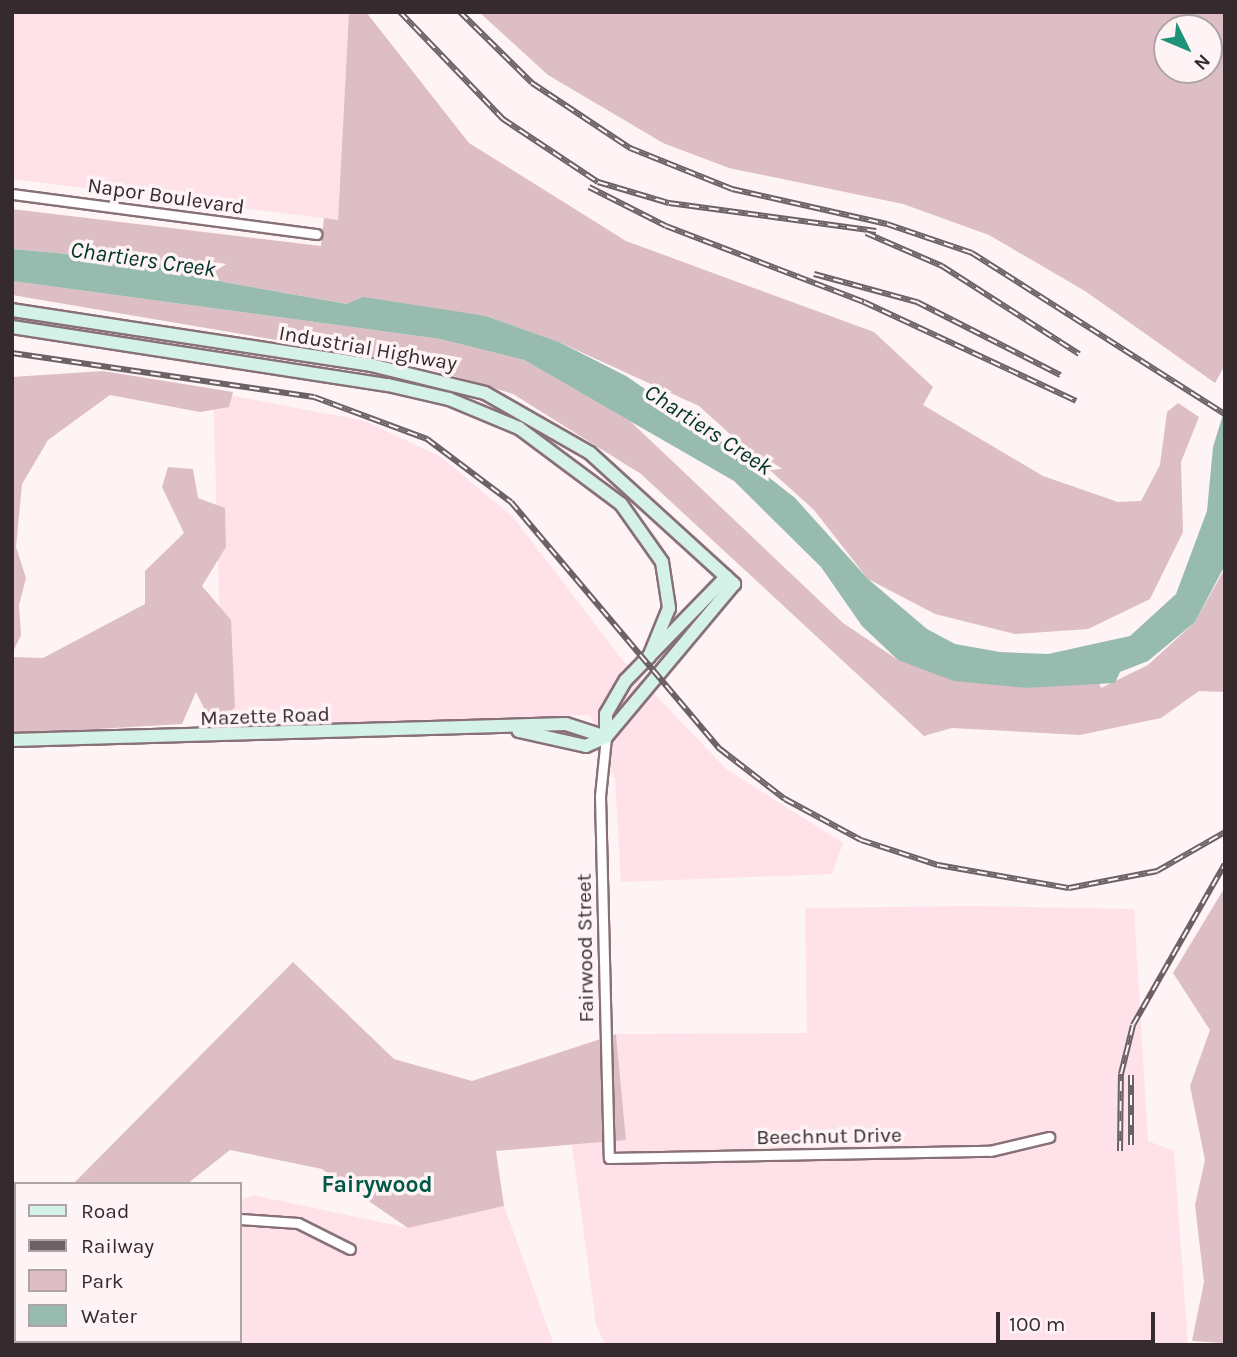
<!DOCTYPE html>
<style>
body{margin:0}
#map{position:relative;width:1237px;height:1357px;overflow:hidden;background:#fef3f5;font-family:Karla,sans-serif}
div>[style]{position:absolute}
.built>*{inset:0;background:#ffe2e9}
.green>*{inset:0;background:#debec5}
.water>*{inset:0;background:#97bbaf}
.roads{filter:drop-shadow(2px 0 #887176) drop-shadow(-2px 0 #887176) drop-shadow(0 2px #887176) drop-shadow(0 -2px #887176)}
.street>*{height:9px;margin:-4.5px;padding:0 4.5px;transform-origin:4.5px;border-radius:4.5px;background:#fff}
.secondary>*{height:12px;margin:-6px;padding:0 6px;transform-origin:6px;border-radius:6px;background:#d5f2e9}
.rail>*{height:6px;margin-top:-3px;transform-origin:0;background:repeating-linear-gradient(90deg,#fef3f5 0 10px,#6c6265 0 20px);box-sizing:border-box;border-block:2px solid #6c6265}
span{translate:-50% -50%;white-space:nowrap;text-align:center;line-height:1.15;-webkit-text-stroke:7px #fef3f5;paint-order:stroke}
.street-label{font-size:21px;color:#352b2e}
.water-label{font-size:23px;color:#003428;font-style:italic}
.neighbourhood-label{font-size:23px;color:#005947;font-weight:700}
.frame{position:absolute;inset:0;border:14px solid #352b2e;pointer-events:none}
.legend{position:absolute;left:14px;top:1182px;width:228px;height:161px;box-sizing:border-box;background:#fef3f5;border:2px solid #aea3a5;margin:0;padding:9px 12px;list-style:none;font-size:21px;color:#352b2e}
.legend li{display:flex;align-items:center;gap:14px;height:35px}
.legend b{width:35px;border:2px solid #aea3a5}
.north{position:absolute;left:1153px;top:14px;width:70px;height:70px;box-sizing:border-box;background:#fef3f5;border:2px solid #aea3a5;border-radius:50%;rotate:133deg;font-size:19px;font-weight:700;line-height:28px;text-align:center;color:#352b2e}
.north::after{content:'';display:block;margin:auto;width:24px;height:32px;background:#1d9479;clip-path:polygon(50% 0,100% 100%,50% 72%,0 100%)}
.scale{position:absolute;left:996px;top:1312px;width:159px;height:32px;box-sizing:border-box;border:4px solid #352b2e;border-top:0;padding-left:9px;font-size:21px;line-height:24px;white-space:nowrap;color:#352b2e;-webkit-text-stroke:5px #fef3f5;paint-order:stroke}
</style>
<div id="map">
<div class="built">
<div style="clip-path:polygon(12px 12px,349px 12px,338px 220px,12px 179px)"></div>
<div style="clip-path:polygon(213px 392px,365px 421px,441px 457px,513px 517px,624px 662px,726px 769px,843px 843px,832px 874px,621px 882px,615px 779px,590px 715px,223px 726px)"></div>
<div style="clip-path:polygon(971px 906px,1134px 909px,1148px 1141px,1174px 1151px,1188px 1345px,605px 1345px,596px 1324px,572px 1145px,626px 1139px,616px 1034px,807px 1033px,805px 908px)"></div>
<div style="clip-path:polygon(253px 1195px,408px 1228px,504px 1206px,554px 1345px,77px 1345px,240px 1341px,240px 1200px)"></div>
</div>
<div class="green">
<div style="clip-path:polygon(349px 12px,366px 12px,469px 143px,626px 241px,874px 332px,933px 387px,923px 405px,1043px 476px,1118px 502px,1141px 501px,1160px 465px,1167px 412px,1178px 403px,1199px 417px,1181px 462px,1183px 532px,1150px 599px,1088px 629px,1015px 634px,935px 614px,868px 579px,814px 510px,699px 406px,559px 342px,486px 316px,347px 304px,223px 282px,190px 265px,12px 249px,12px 209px,321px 246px,324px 218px,338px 220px)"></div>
<div style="clip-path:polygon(evenodd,479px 12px,1225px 12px,1225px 365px,1215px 383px,1085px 291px,989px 235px,903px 204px,729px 168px,663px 143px,548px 75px,479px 12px,1167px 28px,1209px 28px,1209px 70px,1167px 70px,1167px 28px)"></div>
<div style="clip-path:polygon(12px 281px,440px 339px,524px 360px,630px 421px,843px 623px,898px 660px,1026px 688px,1098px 680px,1101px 688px,1148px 665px,1195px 622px,1225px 568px,1225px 692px,1199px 691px,1161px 718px,1080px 735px,952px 728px,924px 736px,641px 474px,513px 394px,411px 363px,12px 295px)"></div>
<div style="clip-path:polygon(103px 371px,233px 392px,229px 407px,200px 412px,110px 395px,48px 440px,22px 484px,16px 547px,26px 578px,19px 605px,21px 635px,12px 654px,12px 377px)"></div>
<div style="clip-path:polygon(168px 467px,193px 469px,198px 498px,225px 508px,226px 547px,202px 586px,231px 620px,235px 707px,214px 728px,196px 692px,182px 724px,12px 734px,12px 657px,43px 658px,145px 604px,145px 571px,184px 533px,162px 487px)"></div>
<div style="clip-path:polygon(1225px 887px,1225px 1343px,1192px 1341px,1204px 1282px,1195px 1205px,1205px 1160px,1190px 1086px,1210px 1030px,1173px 973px)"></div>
<div style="clip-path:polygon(293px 962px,394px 1059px,472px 1081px,616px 1034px,626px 1140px,496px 1151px,504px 1206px,408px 1228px,322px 1169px,230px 1150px,187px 1184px,73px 1184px)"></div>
</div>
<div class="water">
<div style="clip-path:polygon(12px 249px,190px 265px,223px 282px,347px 304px,363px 297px,486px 316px,559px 342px,626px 376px,730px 447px,795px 498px,868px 579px,927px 629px,955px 644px,1000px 652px,1048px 654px,1130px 636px,1176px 594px,1207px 511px,1213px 447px,1225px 408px,1224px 567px,1195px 622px,1148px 661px,1120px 672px,1115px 683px,1026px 688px,954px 681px,898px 660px,862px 626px,821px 567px,734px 481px,524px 360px,440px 339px,12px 281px)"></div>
</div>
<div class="roads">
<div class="street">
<div style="left:12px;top:194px;width:307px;rotate:7.5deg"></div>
<div style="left:606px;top:737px;width:59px;rotate:95.8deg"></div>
<div style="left:600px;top:796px;width:362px;rotate:88.6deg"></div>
<div style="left:609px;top:1158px;width:381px;rotate:-1.1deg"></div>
<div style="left:990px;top:1151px;width:61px;rotate:-13.3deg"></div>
<div style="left:240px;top:1219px;width:58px;rotate:3.9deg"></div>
<div style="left:298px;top:1223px;width:58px;rotate:26.6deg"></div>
<div style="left:107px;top:1345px;width:5px;rotate:-53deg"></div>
</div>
<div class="secondary">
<div style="left:12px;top:310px;width:363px;rotate:8.7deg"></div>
<div style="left:371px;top:365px;width:117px;rotate:13.8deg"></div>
<div style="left:485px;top:393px;width:121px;rotate:29.7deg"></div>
<div style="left:590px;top:453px;width:195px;rotate:42.3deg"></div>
<div style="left:734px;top:584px;width:199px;rotate:129.9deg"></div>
<div style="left:606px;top:737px;width:22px;rotate:156deg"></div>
<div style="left:586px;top:746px;width:69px;rotate:-167.4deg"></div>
<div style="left:12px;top:327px;width:380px;rotate:8.8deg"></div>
<div style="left:388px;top:385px;width:63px;rotate:12.9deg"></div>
<div style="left:449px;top:399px;width:76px;rotate:22.5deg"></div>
<div style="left:519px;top:428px;width:127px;rotate:36.7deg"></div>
<div style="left:621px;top:504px;width:71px;rotate:54.7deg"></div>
<div style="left:662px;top:562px;width:47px;rotate:81.3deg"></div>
<div style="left:669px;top:608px;width:53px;rotate:112.2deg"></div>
<div style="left:606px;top:737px;width:23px;rotate:-90deg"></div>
<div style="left:606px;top:714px;width:39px;rotate:-60deg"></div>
<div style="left:626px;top:680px;width:144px;rotate:-45.8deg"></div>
<div style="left:12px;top:740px;width:554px;rotate:-1.65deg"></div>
<div style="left:566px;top:724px;width:42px;rotate:18deg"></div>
</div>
</div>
<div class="rail">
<div style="left:400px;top:12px;width:149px;rotate:46.1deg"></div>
<div style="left:503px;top:119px;width:114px;rotate:33.6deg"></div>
<div style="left:598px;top:182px;width:74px;rotate:16.5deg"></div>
<div style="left:669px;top:203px;width:209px;rotate:7.7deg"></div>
<div style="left:460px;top:12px;width:101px;rotate:44.6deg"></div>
<div style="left:532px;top:83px;width:118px;rotate:33.6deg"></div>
<div style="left:630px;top:148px;width:110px;rotate:21.9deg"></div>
<div style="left:732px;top:189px;width:159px;rotate:12.7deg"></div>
<div style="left:887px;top:224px;width:90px;rotate:18.8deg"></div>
<div style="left:972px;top:253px;width:300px;rotate:32.5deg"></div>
<div style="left:589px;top:187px;width:86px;rotate:26.9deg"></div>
<div style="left:666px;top:226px;width:212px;rotate:21deg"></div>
<div style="left:864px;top:302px;width:234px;rotate:25deg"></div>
<div style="left:866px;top:233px;width:83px;rotate:23.5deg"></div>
<div style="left:942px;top:266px;width:163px;rotate:32.7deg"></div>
<div style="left:814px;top:274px;width:107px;rotate:15.2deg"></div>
<div style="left:917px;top:302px;width:161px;rotate:27deg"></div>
<div style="left:12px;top:353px;width:305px;rotate:8.3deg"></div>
<div style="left:314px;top:397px;width:121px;rotate:20.4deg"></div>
<div style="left:427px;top:439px;width:105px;rotate:36.9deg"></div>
<div style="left:511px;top:502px;width:324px;rotate:49.8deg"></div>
<div style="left:720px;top:749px;width:82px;rotate:37.6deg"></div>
<div style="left:785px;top:799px;width:86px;rotate:28.3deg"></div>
<div style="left:861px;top:840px;width:81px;rotate:18deg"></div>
<div style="left:938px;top:865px;width:133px;rotate:10deg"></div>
<div style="left:1069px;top:888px;width:90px;rotate:-10.9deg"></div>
<div style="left:1157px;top:871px;width:78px;rotate:-29.8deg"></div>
<div style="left:1131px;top:1075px;width:70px;rotate:90deg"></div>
<div style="left:1120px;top:1151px;width:77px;rotate:-89.3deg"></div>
<div style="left:1121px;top:1074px;width:50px;rotate:-76.2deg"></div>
<div style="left:1133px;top:1025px;width:185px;rotate:-60.3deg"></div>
</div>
<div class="street-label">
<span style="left:166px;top:196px;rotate:8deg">Napor Boulevard</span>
<span style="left:368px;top:348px;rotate:10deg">Industrial Highway</span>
<span style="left:265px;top:716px;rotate:-2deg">Mazette Road</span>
<span style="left:585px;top:948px;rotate:-91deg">Fairwood Street</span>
<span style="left:829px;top:1136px;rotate:-1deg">Beechnut Drive</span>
</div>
<div class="water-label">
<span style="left:143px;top:260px;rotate:8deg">Chartiers Creek</span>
<span style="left:708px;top:430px;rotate:33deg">Chartiers Creek</span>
</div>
<div class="neighbourhood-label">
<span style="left:377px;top:1185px">Fairywood</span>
</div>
<div class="frame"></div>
<ul class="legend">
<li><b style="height:9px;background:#d5f2e9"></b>Road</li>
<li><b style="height:9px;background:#6c6265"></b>Railway</li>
<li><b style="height:19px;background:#debec5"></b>Park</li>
<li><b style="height:19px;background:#97bbaf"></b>Water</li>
</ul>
<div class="north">N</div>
<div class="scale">100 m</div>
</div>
